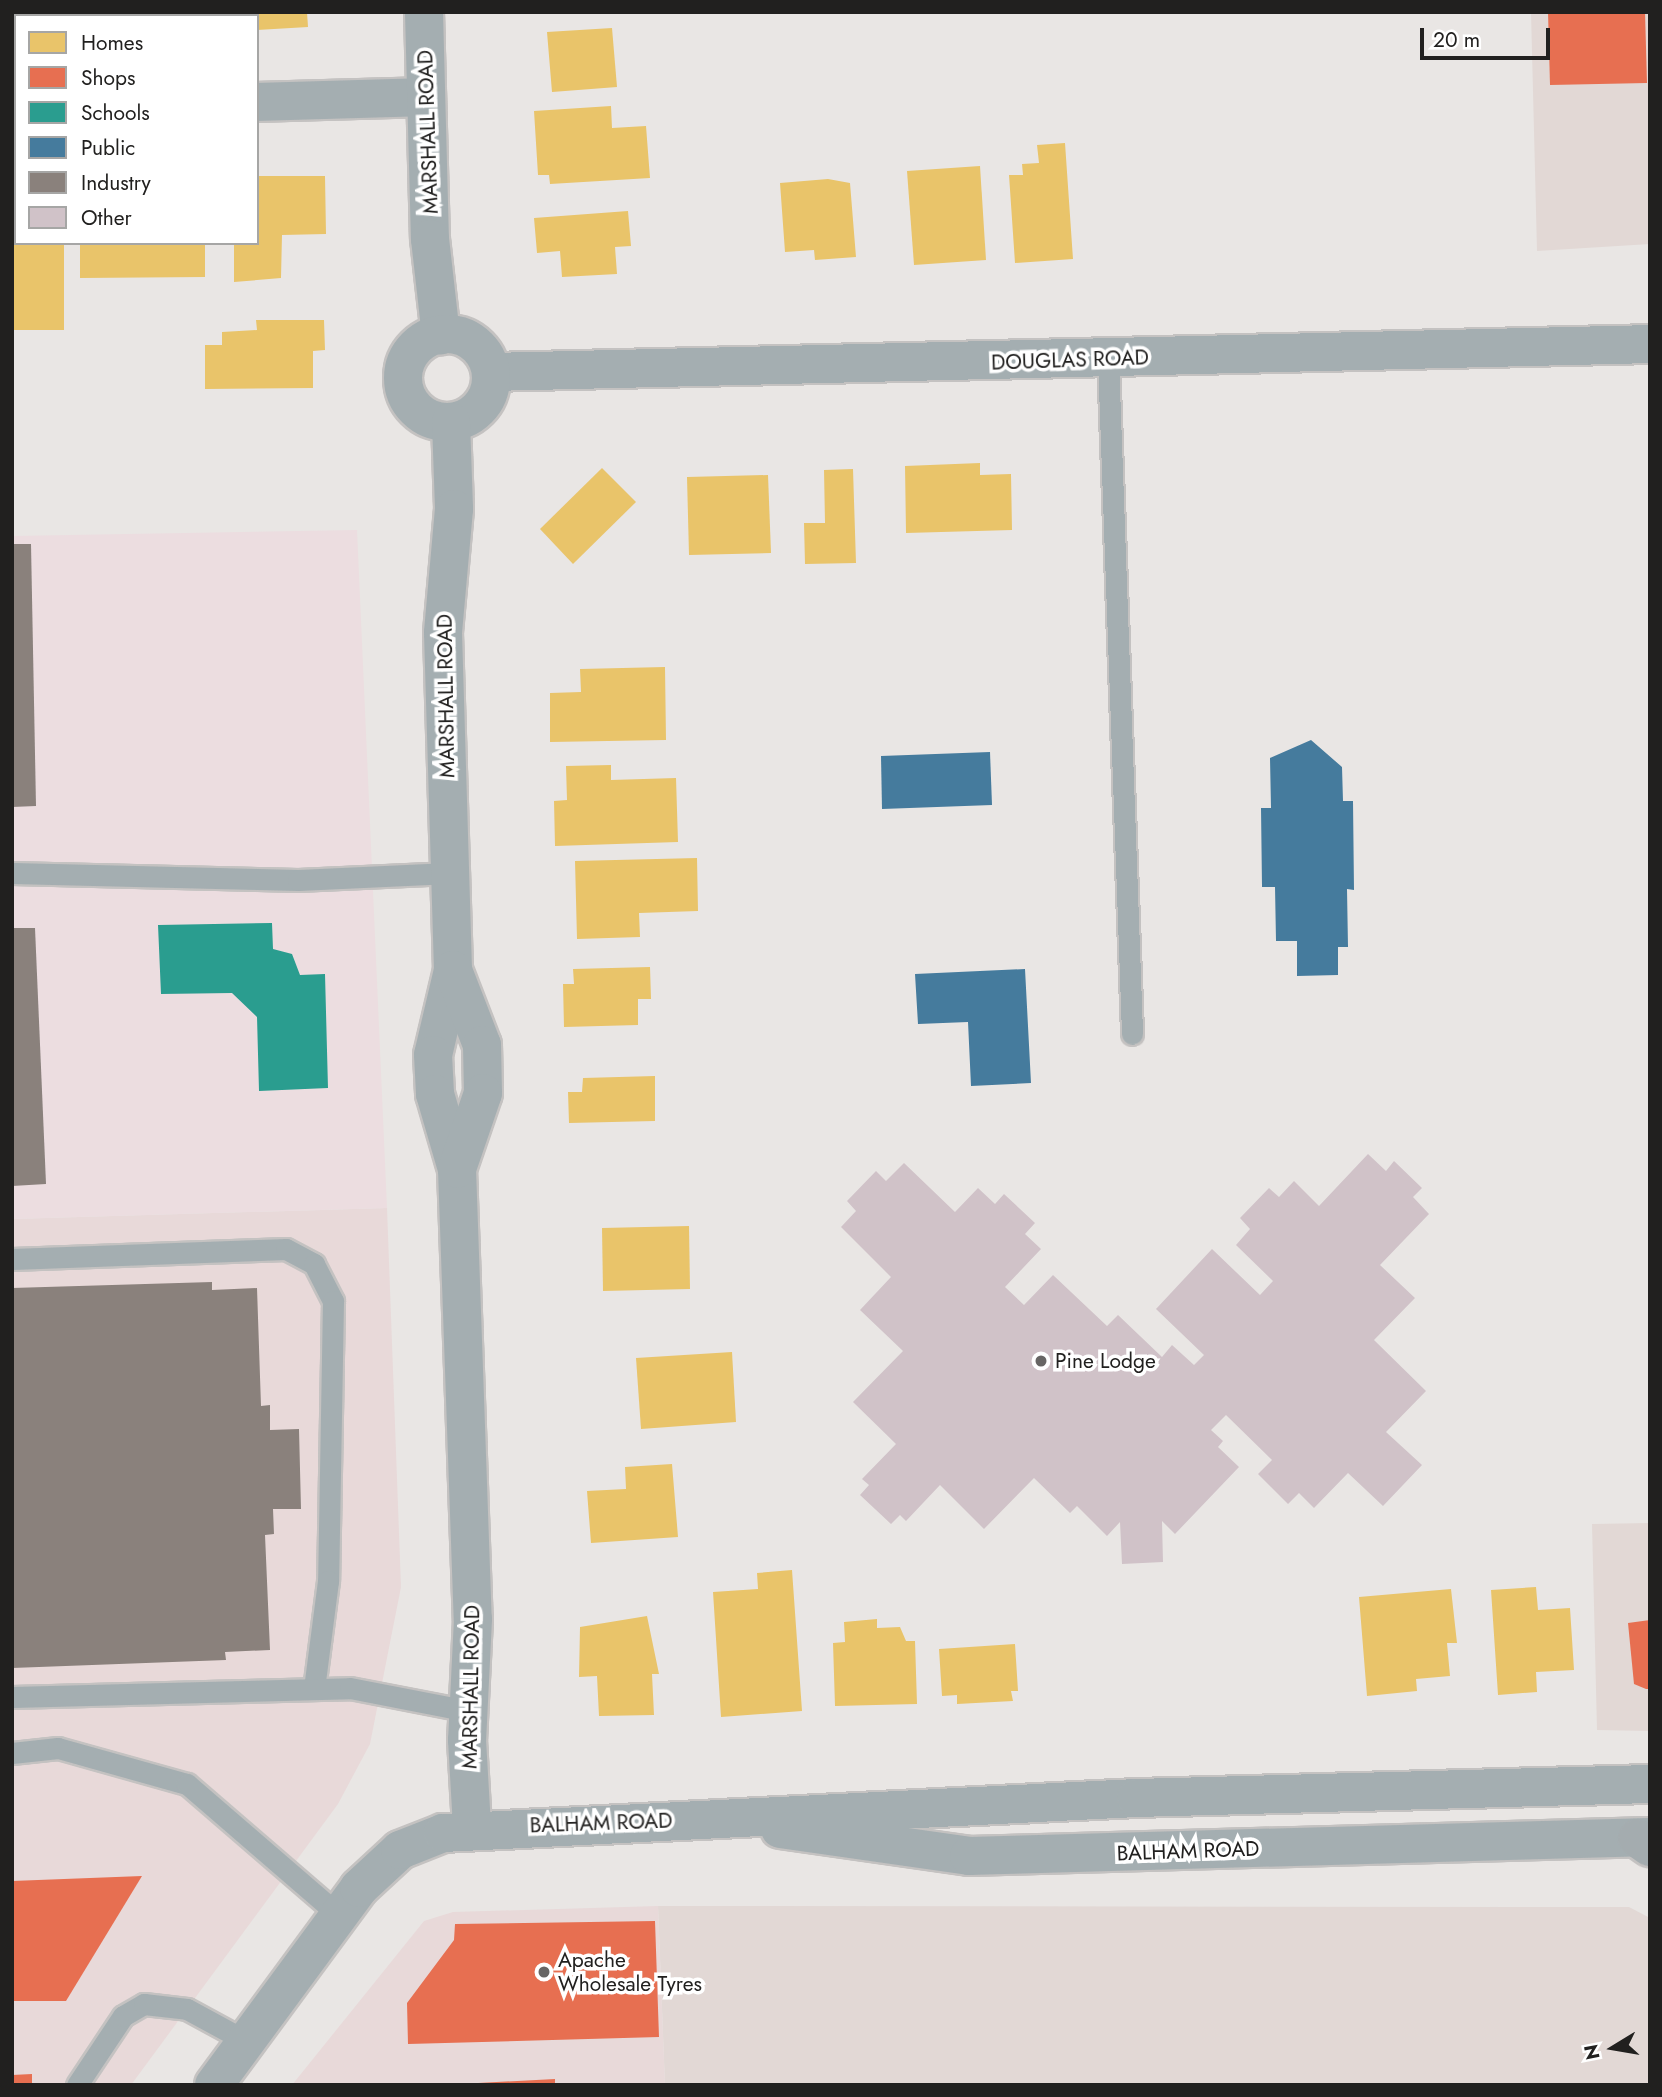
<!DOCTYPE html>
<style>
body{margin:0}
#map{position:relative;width:1662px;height:2097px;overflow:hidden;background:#e9e6e4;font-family:Jost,sans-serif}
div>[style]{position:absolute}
.built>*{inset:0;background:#e2d8d5}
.industrial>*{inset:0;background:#e8d9d9}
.education>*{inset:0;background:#ecdde0}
.homes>*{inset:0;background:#e9c46a}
.shops>*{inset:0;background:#e76f51}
.schools>*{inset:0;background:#2a9d8f}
.public>*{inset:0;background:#457b9d}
.industry>*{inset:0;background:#8a817c}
.building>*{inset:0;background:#d0c2c8}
.roads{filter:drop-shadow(2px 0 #c4c2c1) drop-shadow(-2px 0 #c4c2c1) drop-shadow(0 2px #c4c2c1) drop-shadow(0 -2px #c4c2c1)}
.service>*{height:21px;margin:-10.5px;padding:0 10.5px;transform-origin:10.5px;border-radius:10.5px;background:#a4aeb1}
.minor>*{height:38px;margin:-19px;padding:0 19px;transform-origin:19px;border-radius:19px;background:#a4aeb1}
.tertiary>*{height:38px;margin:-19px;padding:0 19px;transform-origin:19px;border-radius:19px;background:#a4aeb1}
.tertiary>.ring{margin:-19px;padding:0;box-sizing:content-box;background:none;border:38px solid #a4aeb1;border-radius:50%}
.trunk>*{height:38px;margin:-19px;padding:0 19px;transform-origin:19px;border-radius:19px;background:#a4acaf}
.dots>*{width:19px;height:19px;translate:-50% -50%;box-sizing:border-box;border:4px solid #fff;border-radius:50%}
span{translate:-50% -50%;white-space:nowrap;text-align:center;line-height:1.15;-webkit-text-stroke:7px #fff;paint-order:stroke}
.street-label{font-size:21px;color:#21201f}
.poi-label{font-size:21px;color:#21201f}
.left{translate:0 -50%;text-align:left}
.frame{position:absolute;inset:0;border:14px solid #21201f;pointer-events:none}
.legend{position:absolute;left:14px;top:14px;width:245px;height:231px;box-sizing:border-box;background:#fff;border:2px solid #a6a6a5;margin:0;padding:9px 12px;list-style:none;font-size:21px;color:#21201f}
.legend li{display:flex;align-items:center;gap:14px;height:35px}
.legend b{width:35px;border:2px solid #a6a6a5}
.north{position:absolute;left:1578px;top:2013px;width:70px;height:70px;-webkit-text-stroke:5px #fff;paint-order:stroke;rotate:259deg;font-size:19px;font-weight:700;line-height:28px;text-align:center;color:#21201f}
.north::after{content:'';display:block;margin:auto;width:24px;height:32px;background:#21201f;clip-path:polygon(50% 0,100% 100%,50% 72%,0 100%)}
.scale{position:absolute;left:1420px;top:28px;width:130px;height:32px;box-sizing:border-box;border:4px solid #21201f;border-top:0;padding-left:9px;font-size:21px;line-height:24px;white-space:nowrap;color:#21201f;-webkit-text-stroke:5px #fff;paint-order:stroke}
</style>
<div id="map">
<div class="built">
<div style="clip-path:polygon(1531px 12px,1650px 12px,1650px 244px,1537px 251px)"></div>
<div style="clip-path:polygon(1650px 1523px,1650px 1731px,1597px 1730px,1592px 1524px)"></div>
<div style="clip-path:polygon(658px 1906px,1629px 1907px,1650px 1918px,1650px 2085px,665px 2085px)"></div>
</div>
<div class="industrial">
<div style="clip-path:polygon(387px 1208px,401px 1587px,370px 1744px,338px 1804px,131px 2085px,12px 2085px,12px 1219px)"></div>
<div style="clip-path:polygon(658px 1906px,665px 2085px,292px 2085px,424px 1921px,453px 1912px)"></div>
</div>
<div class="education">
<div style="clip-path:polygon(357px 530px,387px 1208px,12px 1219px,12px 536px)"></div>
</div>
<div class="homes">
<div style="clip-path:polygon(256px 12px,307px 12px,308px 27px,257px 30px)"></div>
<div style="clip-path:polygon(612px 28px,617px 87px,552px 92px,547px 32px)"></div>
<div style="clip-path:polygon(611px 106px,612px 128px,646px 126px,650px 178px,550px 184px,549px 175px,538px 175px,534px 111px)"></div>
<div style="clip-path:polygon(1065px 143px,1073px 259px,1015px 263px,1009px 175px,1023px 175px,1022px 164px,1039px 163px,1037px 145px)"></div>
<div style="clip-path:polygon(980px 166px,986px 260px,914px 265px,907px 171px)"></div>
<div style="clip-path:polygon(257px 176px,325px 176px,326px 234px,282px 235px,281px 278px,234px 282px,234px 243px,257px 243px)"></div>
<div style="clip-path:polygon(828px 179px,850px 183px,856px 257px,815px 260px,814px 250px,785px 252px,780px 183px)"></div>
<div style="clip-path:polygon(12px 206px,16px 243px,64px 243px,64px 330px,12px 330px)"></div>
<div style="clip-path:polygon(628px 211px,631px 246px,615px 247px,617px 274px,562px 277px,560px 251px,537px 253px,534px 218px)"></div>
<div style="clip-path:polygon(80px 243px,205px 243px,205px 277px,80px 278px)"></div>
<div style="clip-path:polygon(256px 320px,324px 320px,325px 350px,313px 351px,313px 388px,205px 389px,205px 345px,222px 345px,222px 332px,257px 330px)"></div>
<div style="clip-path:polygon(980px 463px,980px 475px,1011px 474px,1012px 530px,906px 533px,905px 466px)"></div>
<div style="clip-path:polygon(602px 468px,636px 502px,573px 564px,540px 529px)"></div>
<div style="clip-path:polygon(853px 469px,856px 563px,805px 564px,804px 523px,825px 523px,824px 470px)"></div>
<div style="clip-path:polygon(768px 475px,771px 553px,689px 555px,687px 477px)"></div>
<div style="clip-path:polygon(665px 667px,666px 740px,550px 742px,550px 693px,581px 692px,580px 669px)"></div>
<div style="clip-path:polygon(611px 765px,611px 780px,676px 778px,678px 842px,555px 846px,554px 801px,567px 800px,566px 766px)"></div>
<div style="clip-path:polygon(697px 858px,698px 911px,639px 913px,640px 937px,577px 939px,575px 861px)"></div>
<div style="clip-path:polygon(650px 967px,651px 999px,638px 999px,638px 1025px,564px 1027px,563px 984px,574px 984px,573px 969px)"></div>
<div style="clip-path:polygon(655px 1076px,655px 1121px,569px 1123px,568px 1092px,582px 1092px,583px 1078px)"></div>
<div style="clip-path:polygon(689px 1226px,690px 1289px,603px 1291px,602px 1228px)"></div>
<div style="clip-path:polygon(732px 1352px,736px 1422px,641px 1429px,636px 1358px)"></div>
<div style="clip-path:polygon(672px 1464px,678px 1537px,591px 1543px,587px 1491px,626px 1489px,625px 1467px)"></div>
<div style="clip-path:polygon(792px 1570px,802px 1711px,721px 1717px,713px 1592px,758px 1589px,757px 1573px)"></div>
<div style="clip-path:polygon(1536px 1587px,1538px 1610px,1570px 1608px,1574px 1670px,1536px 1672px,1537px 1692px,1498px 1695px,1491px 1590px)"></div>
<div style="clip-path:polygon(1451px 1589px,1457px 1643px,1447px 1643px,1450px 1676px,1416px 1679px,1417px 1691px,1367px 1696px,1359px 1597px)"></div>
<div style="clip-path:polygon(647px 1616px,659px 1674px,652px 1674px,654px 1715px,599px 1716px,597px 1676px,579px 1677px,580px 1627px)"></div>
<div style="clip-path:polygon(877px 1619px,877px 1628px,900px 1627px,906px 1641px,915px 1641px,917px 1704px,835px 1706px,833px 1643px,845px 1642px,844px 1622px)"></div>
<div style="clip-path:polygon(1015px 1644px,1018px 1691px,1011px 1691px,1013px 1701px,957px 1704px,957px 1695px,942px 1696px,939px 1649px)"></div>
</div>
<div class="shops">
<div style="clip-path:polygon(1548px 12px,1645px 12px,1647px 83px,1550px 85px)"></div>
<div style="clip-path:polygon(1650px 1620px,1650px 1689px,1646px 1689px,1634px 1684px,1628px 1623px)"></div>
<div style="clip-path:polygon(142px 1876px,66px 2001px,12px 2001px,12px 1881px)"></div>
<div style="clip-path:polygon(655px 1921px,659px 2037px,408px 2044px,407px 2003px,454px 1940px,455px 1924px)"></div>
<div style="clip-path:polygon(32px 2074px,32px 2085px,12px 2085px,12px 2075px)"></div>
<div style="clip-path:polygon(555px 2079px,555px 2085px,478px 2085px,478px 2083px)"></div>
</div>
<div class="schools">
<div style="clip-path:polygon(272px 923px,273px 949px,292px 954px,300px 975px,325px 974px,328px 1088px,259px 1091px,257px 1017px,232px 993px,161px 994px,158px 925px)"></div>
</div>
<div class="public">
<div style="clip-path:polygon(1311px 740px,1342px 767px,1343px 801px,1353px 801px,1354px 890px,1347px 889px,1348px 947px,1338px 947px,1338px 975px,1297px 976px,1297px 941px,1276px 941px,1275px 887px,1262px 887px,1261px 808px,1271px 808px,1270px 758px)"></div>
<div style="clip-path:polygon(990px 752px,992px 805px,882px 809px,881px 756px)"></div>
<div style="clip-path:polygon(1025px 969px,1031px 1083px,971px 1086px,968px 1022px,918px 1024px,915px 974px)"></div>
</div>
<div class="industry">
<div style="clip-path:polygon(12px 544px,31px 544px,36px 806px,12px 807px)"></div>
<div style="clip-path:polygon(12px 928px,35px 928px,46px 1184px,12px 1186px)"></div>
<div style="clip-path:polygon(212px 1282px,212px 1290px,257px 1288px,261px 1406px,270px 1405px,270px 1430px,299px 1429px,301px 1509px,273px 1509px,274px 1534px,265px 1535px,270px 1650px,225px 1652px,226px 1660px,12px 1668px,12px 1288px)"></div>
</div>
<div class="building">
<div style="clip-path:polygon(1368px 1154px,1386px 1171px,1394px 1161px,1422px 1188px,1413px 1197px,1429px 1214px,1380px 1265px,1415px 1298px,1374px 1340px,1426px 1391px,1386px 1432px,1422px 1465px,1383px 1506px,1348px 1473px,1314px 1508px,1299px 1493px,1288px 1504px,1258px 1474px,1272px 1460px,1226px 1415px,1211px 1430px,1223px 1441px,1218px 1447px,1239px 1467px,1175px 1534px,1162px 1521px,1163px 1562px,1122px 1564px,1120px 1522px,1107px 1536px,1077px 1506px,1070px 1513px,1034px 1478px,984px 1529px,940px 1485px,906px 1521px,900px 1515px,891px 1524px,860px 1495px,869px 1485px,862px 1479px,896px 1444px,853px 1402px,903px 1351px,860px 1310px,891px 1277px,841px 1227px,856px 1211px,847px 1201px,876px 1171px,886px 1181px,904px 1163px,955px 1212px,978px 1188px,995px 1204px,1004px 1194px,1035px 1223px,1025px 1234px,1041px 1249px,1005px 1287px,1024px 1305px,1053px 1275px,1107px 1326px,1118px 1315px,1162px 1357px,1172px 1345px,1194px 1365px,1204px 1355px,1156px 1309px,1212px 1249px,1260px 1295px,1273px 1281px,1236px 1245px,1250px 1229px,1240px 1218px,1269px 1188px,1279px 1197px,1294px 1181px,1319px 1206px)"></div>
</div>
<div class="roads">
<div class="service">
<div style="left:1108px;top:359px;width:675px;rotate:87.96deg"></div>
<div style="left:12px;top:873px;width:286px;rotate:1.4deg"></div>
<div style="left:298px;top:880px;width:152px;rotate:-2.6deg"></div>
<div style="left:12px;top:1259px;width:274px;rotate:-2.1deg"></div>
<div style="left:286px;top:1249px;width:32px;rotate:28deg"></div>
<div style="left:314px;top:1264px;width:42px;rotate:62.8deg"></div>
<div style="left:333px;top:1301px;width:280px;rotate:91deg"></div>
<div style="left:328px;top:1581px;width:109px;rotate:97.4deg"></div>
<div style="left:12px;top:1697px;width:338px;rotate:-1.5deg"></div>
<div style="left:350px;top:1688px;width:120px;rotate:11deg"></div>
<div style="left:12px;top:1753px;width:46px;rotate:-6.2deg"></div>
<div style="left:58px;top:1748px;width:134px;rotate:15.6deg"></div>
<div style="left:187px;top:1784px;width:201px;rotate:40.8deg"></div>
<div style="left:77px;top:2085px;width:83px;rotate:-56.3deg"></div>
<div style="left:123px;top:2016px;width:24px;rotate:-30deg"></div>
<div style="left:144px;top:2004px;width:43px;rotate:6.6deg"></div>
<div style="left:187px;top:2009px;width:67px;rotate:28.5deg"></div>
</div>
<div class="minor">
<div style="left:257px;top:102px;width:169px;rotate:-1.7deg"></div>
<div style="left:12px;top:107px;width:4px"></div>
<div style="left:491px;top:372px;width:1159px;rotate:-1.38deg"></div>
</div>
<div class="tertiary">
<div style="left:424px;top:12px;width:227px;rotate:88.5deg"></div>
<div style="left:430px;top:239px;width:97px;rotate:83.5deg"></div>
<div class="ring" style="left:403px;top:334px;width:50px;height:50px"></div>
<div style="left:451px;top:422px;width:87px;rotate:88deg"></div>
<div style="left:454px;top:509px;width:124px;rotate:95.1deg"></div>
<div style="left:443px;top:633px;width:337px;rotate:88.3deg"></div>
<div style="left:453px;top:970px;width:87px;rotate:103.2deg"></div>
<div style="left:433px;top:1055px;width:39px;rotate:87deg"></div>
<div style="left:435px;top:1094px;width:78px;rotate:73.7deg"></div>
<div style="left:457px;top:1169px;width:450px;rotate:88deg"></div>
<div style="left:473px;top:1619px;width:121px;rotate:92.8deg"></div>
<div style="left:467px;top:1740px;width:88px;rotate:86.7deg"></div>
<div style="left:453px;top:970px;width:80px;rotate:68.9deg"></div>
<div style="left:482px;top:1045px;width:48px;rotate:88.8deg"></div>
<div style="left:483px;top:1093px;width:80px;rotate:108.9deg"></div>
<div style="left:780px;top:1829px;width:191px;rotate:8.1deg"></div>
<div style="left:969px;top:1856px;width:681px;rotate:-1.6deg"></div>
<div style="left:214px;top:2085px;width:245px;rotate:-53.6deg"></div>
<div style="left:359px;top:1888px;width:56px;rotate:-42.8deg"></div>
<div style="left:400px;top:1850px;width:46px;rotate:-21.6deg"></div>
<div style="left:443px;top:1833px;width:694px;rotate:-2.89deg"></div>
<div style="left:1136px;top:1798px;width:514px;rotate:-1.56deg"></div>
</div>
<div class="trunk">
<div style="left:1637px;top:1838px;width:16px;rotate:35deg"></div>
</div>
</div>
<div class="dots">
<div style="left:1041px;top:1361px;background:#676564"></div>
<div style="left:544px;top:1972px;background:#676564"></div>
</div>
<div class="street-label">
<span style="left:428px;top:132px;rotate:-92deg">MARSHALL ROAD</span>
<span style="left:1070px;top:360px;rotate:-2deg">DOUGLAS ROAD</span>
<span style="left:446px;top:696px;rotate:-91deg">MARSHALL ROAD</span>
<span style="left:471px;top:1687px;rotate:-89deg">MARSHALL ROAD</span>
<span style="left:601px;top:1823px;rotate:-2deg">BALHAM ROAD</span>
<span style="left:1188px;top:1851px;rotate:-2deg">BALHAM ROAD</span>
</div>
<div class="poi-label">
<span class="left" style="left:1055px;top:1361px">Pine Lodge</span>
<span class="left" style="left:558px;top:1972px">Apache<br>Wholesale Tyres</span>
</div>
<div class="frame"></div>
<ul class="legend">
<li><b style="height:19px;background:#e9c46a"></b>Homes</li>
<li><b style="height:19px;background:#e76f51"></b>Shops</li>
<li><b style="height:19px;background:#2a9d8f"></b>Schools</li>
<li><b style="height:19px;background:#457b9d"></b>Public</li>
<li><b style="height:19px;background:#8a817c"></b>Industry</li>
<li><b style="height:19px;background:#d0c2c8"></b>Other</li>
</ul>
<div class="north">N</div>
<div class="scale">20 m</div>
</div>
